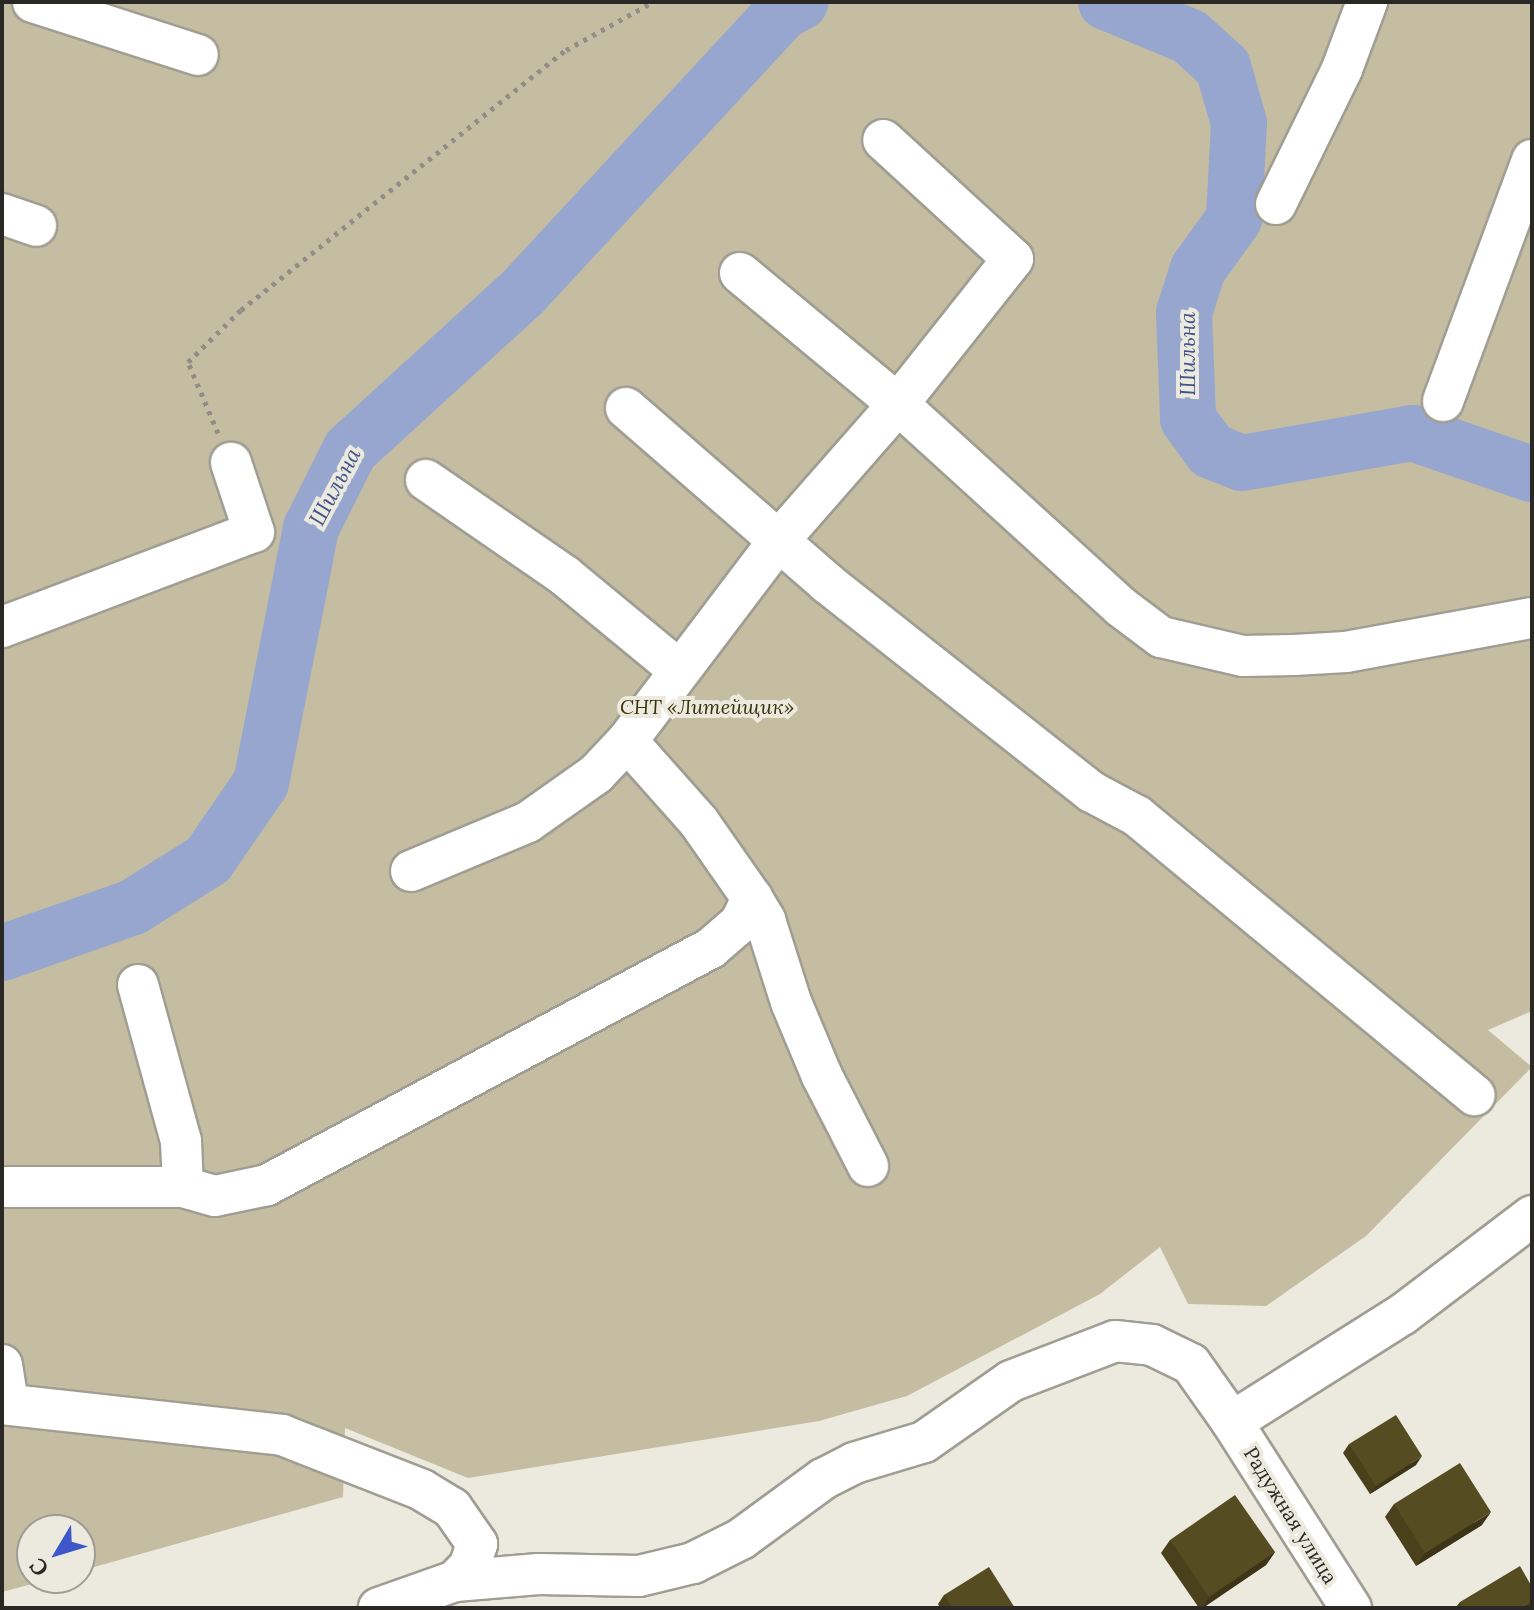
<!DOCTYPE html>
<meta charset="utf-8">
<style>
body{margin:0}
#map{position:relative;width:1534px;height:1610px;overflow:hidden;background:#eceade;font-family:Lora,serif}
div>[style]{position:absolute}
.green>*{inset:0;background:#c4bda1}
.river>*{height:56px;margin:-28px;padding:0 28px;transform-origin:28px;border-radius:28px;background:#97a6cf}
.path>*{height:5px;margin-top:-2.5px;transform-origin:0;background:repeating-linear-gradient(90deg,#908e86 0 4px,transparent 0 10px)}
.roads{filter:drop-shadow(2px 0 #a09e93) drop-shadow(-2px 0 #a09e93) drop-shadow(0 2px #a09e93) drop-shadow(0 -2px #a09e93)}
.minor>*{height:40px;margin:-20px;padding:0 20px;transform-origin:20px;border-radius:20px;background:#fff}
.wall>*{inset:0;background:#4a411c}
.shaded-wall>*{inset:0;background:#3c3517}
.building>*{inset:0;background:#564c21}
span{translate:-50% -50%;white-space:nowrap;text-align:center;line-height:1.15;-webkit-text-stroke:8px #eceade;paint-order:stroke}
.park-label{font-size:20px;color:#3b320c;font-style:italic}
.street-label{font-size:20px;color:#292824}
.water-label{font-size:22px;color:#43548b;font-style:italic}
.frame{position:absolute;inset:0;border:4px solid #292824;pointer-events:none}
.north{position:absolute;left:16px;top:1514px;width:80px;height:80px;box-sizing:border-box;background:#eceade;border:2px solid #9e9c94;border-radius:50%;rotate:232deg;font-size:22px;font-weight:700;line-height:32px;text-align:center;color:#292824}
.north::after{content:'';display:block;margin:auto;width:28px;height:36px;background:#3d57ca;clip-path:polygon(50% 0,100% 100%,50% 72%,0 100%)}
</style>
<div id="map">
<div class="green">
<div style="clip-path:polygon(2px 2px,1532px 2px,1532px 1011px,1488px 1030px,1532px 1067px,1366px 1236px,1266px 1306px,1188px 1304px,1160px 1247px,1100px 1294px,907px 1396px,819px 1421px,468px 1478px,345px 1428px,343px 1497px,80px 1571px,80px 1530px,32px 1530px,32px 1578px,54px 1578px,2px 1592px)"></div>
</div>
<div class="river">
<div style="left:1106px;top:2px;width:91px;rotate:22.6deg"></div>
<div style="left:1190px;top:37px;width:45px;rotate:42.3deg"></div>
<div style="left:1223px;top:67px;width:58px;rotate:74.1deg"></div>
<div style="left:1239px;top:123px;width:96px;rotate:93deg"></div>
<div style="left:1234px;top:219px;width:62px;rotate:125.8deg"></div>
<div style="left:1198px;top:269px;width:46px;rotate:107.7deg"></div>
<div style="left:1184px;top:313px;width:106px;rotate:87.8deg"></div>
<div style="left:1188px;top:419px;width:39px;rotate:54deg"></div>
<div style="left:1211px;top:451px;width:33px;rotate:21deg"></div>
<div style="left:1242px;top:463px;width:173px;rotate:-10deg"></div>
<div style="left:1412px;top:433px;width:127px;rotate:18.9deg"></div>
<div style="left:2px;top:953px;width:139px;rotate:-19.3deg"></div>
<div style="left:133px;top:907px;width:89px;rotate:-32.1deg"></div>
<div style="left:208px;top:860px;width:93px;rotate:-55.5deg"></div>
<div style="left:261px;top:783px;width:260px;rotate:-78.9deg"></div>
<div style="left:311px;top:528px;width:87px;rotate:-63.4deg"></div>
<div style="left:350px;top:450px;width:234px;rotate:-42.4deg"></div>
<div style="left:523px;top:292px;width:381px;rotate:-47.2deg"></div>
<div style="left:782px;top:12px;width:21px;rotate:-28deg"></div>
</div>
<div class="path">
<div style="left:218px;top:433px;width:77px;rotate:-112.9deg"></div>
<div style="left:188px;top:362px;width:74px;rotate:-44.5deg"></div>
<div style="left:241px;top:310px;width:416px;rotate:-38.7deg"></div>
<div style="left:566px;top:50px;width:99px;rotate:-28.9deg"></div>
</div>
<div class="roads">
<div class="minor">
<div style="left:33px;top:2px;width:173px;rotate:17.8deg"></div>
<div style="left:1276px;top:204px;width:150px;rotate:-63.9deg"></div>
<div style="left:1342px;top:69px;width:72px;rotate:-69.5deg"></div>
<div style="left:2px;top:214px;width:36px;rotate:19deg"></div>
<div style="left:740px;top:273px;width:205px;rotate:39.7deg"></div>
<div style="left:898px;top:404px;width:185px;rotate:-51.6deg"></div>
<div style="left:1013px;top:259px;width:176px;rotate:-137.5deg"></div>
<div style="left:1443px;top:401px;width:257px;rotate:-69.7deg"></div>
<div style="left:626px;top:408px;width:267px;rotate:41deg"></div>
<div style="left:827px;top:583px;width:337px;rotate:38.3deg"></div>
<div style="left:1092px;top:792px;width:51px;rotate:28.1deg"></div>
<div style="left:1137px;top:816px;width:438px;rotate:39.6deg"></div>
<div style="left:426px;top:480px;width:169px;rotate:34.6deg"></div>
<div style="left:565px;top:576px;width:146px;rotate:39.5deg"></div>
<div style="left:2px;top:627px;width:269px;rotate:-20.7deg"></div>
<div style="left:254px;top:532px;width:73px;rotate:-108.4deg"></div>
<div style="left:411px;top:871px;width:127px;rotate:-22.7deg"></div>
<div style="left:528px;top:822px;width:83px;rotate:-35.2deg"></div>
<div style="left:596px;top:774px;width:45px;rotate:-46.8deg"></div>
<div style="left:752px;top:898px;width:26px;rotate:59deg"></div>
<div style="left:765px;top:920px;width:86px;rotate:72.4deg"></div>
<div style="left:791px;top:1002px;width:80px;rotate:67.3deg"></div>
<div style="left:822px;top:1076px;width:101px;rotate:62.9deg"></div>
<div style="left:138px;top:985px;width:162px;rotate:74.6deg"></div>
<div style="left:181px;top:1141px;width:46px;rotate:87.5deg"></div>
<div style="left:2px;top:1187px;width:181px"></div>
<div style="left:183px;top:1187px;width:33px;rotate:16deg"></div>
<div style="left:215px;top:1196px;width:53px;rotate:-11.9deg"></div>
<div style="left:267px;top:1185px;width:503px;rotate:-28.09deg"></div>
<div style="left:711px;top:948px;width:38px;rotate:-41deg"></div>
<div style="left:740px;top:923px;width:28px;rotate:-64deg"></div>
<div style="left:752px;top:898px;width:93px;rotate:-124.9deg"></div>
<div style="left:699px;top:822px;width:108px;rotate:-131.6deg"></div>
<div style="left:627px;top:741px;width:253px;rotate:-52.9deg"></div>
<div style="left:780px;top:539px;width:179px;rotate:-48.8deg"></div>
<div style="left:898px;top:404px;width:302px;rotate:42.3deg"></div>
<div style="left:1121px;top:607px;width:50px;rotate:36.9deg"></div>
<div style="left:1161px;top:637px;width:84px;rotate:13deg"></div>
<div style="left:1243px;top:656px;width:51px;rotate:-1.1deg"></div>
<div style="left:1294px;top:655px;width:52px;rotate:-3.3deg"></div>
<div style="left:1346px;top:652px;width:189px;rotate:-10.4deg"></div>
<div style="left:2px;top:1365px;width:39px;rotate:81deg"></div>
<div style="left:2px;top:1404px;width:282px;rotate:6.3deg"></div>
<div style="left:282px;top:1435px;width:150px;rotate:21.4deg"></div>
<div style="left:422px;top:1490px;width:35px;rotate:31deg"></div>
<div style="left:452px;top:1508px;width:44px;rotate:55.2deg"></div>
<div style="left:477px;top:1544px;width:24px;rotate:109deg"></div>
<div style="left:469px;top:1567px;width:20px;rotate:135deg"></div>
<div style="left:455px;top:1581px;width:81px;rotate:160.4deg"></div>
<div style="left:1232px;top:1422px;width:221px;rotate:57.4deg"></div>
<div style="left:455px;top:1581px;width:84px;rotate:-4.8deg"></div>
<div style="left:539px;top:1574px;width:100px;rotate:1.1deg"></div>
<div style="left:639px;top:1576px;width:56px;rotate:-13.5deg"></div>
<div style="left:693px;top:1563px;width:54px;rotate:-26.6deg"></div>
<div style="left:741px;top:1539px;width:102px;rotate:-36.2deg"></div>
<div style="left:823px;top:1479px;width:35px;rotate:-27deg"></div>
<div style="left:854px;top:1463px;width:73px;rotate:-16.7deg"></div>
<div style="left:924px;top:1442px;width:106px;rotate:-35deg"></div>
<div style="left:1011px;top:1381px;width:111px;rotate:-21deg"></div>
<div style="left:1115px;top:1341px;width:37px;rotate:6deg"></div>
<div style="left:1152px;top:1345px;width:43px;rotate:26deg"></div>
<div style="left:1191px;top:1364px;width:71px;rotate:54.7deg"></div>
<div style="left:1232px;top:1422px;width:202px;rotate:-32.3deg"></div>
<div style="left:1403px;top:1314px;width:162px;rotate:-37.2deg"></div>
</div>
</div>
<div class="wall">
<div style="clip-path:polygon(1349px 1444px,1416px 1465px,1370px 1494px,1343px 1453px)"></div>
<div style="clip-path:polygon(1394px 1504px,1482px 1525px,1416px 1566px,1385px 1517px)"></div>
<div style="clip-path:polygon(1170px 1540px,1275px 1552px,1266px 1565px,1203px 1608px,1199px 1608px,1161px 1553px)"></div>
<div style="clip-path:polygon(1532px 1587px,1532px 1607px,1530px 1608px,1455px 1608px,1460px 1602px)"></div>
<div style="clip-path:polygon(944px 1595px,1015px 1608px,940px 1608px,938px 1604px)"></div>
</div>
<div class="shaded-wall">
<div style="clip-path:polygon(1422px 1456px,1416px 1465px,1370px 1494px,1376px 1486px)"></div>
<div style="clip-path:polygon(1491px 1512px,1482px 1525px,1416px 1566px,1425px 1553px)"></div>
<div style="clip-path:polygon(1275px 1552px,1266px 1565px,1202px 1608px,1209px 1597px)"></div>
<div style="clip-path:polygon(1532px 1602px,1532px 1607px,1523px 1608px,1525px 1606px)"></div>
</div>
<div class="building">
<div style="clip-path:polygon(1396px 1415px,1422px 1456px,1376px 1486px,1349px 1444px)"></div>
<div style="clip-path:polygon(1460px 1463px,1491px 1512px,1425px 1553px,1394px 1504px)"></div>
<div style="clip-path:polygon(1235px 1495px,1275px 1552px,1209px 1597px,1170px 1540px)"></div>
<div style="clip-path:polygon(1520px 1566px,1532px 1587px,1532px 1602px,1525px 1606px,1526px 1608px,1463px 1608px,1460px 1602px)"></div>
<div style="clip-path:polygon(989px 1567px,1015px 1608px,952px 1608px,944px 1595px)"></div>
</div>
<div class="park-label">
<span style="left:707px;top:706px">СНТ «Литейщик»</span>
</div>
<div class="street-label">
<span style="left:1291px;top:1515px;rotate:58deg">Радужная улица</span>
</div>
<div class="water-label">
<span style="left:1188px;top:354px;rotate:-90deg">Шильна</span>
<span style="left:335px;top:487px;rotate:-62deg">Шильна</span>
</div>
<div class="frame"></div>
<div class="north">С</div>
</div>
